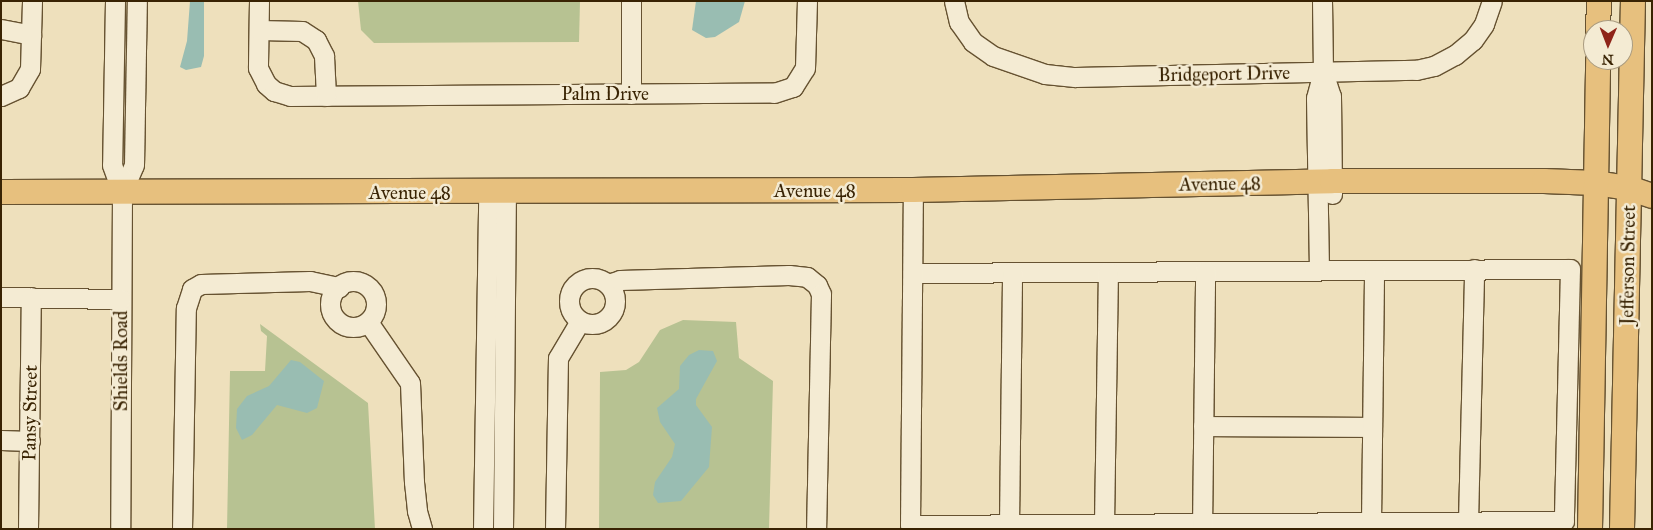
<!DOCTYPE html>
<style>
body{margin:0}
#map{position:relative;width:1653px;height:530px;overflow:hidden;background:#eee0bc;font-family:"IM FELL Great Primer",serif}
div>[style]{position:absolute}
.green>*{inset:0;background:#b7c292}
.water>*{inset:0;background:#99bdb2}
.roads{filter:drop-shadow(1px 0 #665231) drop-shadow(-1px 0 #665231) drop-shadow(0 1px #665231) drop-shadow(0 -1px #665231)}
.minor>*{height:19px;margin:-9.5px;padding:0 9.5px;transform-origin:9.5px;border-radius:9.5px;background:#f4ebd3}
.minor>.ring{margin:-9.5px;padding:0;box-sizing:content-box;background:none;border:19px solid #f4ebd3;border-radius:50%}
.major>*{height:24px;margin:-12px;padding:0 12px;transform-origin:12px;border-radius:12px;background:#e7c07e}
span{translate:-50% -50%;white-space:nowrap;text-align:center;line-height:1.15;-webkit-text-stroke:5px #f4ebd3;paint-order:stroke}
.street-label{font-size:19px;color:#392303}
.frame{position:absolute;inset:0;border:2px solid #392303;pointer-events:none}
.north{position:absolute;left:1583px;top:20px;width:50px;height:50px;box-sizing:border-box;background:#f4ebd3;border:1px solid #a99b80;border-radius:50%;rotate:181deg;font-size:14px;font-weight:700;line-height:20px;text-align:center;color:#392303}
.north::after{content:'';display:block;margin:auto;width:18px;height:22px;background:#8f2418;clip-path:polygon(50% 0,100% 100%,50% 72%,0 100%)}
</style>
<div id="map">
<div class="green">
<div style="clip-path:polygon(358px 1px,580px 1px,579px 42px,374px 43px,361px 30px)"></div>
<div style="clip-path:polygon(683px 320px,736px 322px,739px 358px,773px 381px,769px 529px,599px 529px,600px 372px,626px 370px,639px 362px,660px 330px)"></div>
<div style="clip-path:polygon(260px 324px,368px 403px,375px 529px,227px 529px,230px 371px,265px 371px,267px 336px,261px 331px)"></div>
</div>
<div class="water">
<div style="clip-path:polygon(190px 1px,204px 1px,204px 56px,201px 67px,186px 70px,180px 67px,187px 41px)"></div>
<div style="clip-path:polygon(696px 1px,745px 1px,739px 22px,715px 37px,706px 38px,692px 30px)"></div>
<div style="clip-path:polygon(699px 350px,713px 351px,717px 361px,696px 399px,696px 405px,712px 427px,709px 467px,681px 501px,658px 503px,653px 495px,655px 482px,672px 457px,675px 444px,660px 422px,657px 408px,679px 389px,680px 366px,689px 355px)"></div>
<div style="clip-path:polygon(291px 360px,300px 362px,324px 381px,317px 408px,307px 413px,277px 405px,252px 435px,242px 440px,236px 428px,237px 409px,247px 396px,269px 386px)"></div>
</div>
<div class="roads">
<div class="minor">
<div style="left:115px;top:1px;width:164px;rotate:91deg"></div>
<div style="left:112px;top:165px;width:30px;rotate:70deg"></div>
<div style="left:122px;top:193px;width:336px;rotate:90.3deg"></div>
<div style="left:259px;top:1px;width:67px;rotate:90.9deg"></div>
<div style="left:258px;top:68px;width:18px;rotate:63deg"></div>
<div style="left:266px;top:84px;width:11px;rotate:41deg"></div>
<div style="left:274px;top:91px;width:17px;rotate:17deg"></div>
<div style="left:290px;top:96px;width:484px;rotate:-0.4deg"></div>
<div style="left:774px;top:93px;width:20px;rotate:-18deg"></div>
<div style="left:793px;top:87px;width:22px;rotate:-58deg"></div>
<div style="left:805px;top:68px;width:67px;rotate:-88.3deg"></div>
<div style="left:954px;top:1px;width:22px;rotate:77deg"></div>
<div style="left:959px;top:22px;width:24px;rotate:55deg"></div>
<div style="left:973px;top:42px;width:24px;rotate:35deg"></div>
<div style="left:993px;top:56px;width:55px;rotate:19.1deg"></div>
<div style="left:1045px;top:74px;width:30px;rotate:6deg"></div>
<div style="left:1075px;top:77px;width:341px;rotate:-1.2deg"></div>
<div style="left:1416px;top:70px;width:18px;rotate:-13deg"></div>
<div style="left:1434px;top:66px;width:24px;rotate:-28deg"></div>
<div style="left:1455px;top:55px;width:23px;rotate:-40deg"></div>
<div style="left:1473px;top:40px;width:19px;rotate:-55deg"></div>
<div style="left:1484px;top:24px;width:24px;rotate:-71deg"></div>
<div style="left:1px;top:29px;width:31px;rotate:11deg"></div>
<div style="left:259px;top:30px;width:43px;rotate:1.3deg"></div>
<div style="left:302px;top:31px;width:17px;rotate:33deg"></div>
<div style="left:316px;top:40px;width:18px;rotate:63deg"></div>
<div style="left:324px;top:56px;width:40px;rotate:87.1deg"></div>
<div style="left:1323px;top:72px;width:25px;rotate:72deg"></div>
<div style="left:1331px;top:96px;width:98px;rotate:89.4deg"></div>
<div style="left:631px;top:94px;width:93px;rotate:-90deg"></div>
<div style="left:1px;top:96px;width:20px;rotate:-24deg"></div>
<div style="left:19px;top:88px;width:22px;rotate:-60deg"></div>
<div style="left:30px;top:69px;width:68px;rotate:-88.3deg"></div>
<div style="left:122px;top:193px;width:30px;rotate:-67deg"></div>
<div style="left:134px;top:165px;width:164px;rotate:-89deg"></div>
<div style="left:1319px;top:270px;width:172px;rotate:-91deg"></div>
<div style="left:1316px;top:98px;width:27px;rotate:-75deg"></div>
<div style="left:1323px;top:72px;width:71px;rotate:-90.8deg"></div>
<div style="left:913px;top:273px;width:657px;rotate:-0.35deg"></div>
<div style="left:1570px;top:269px;width:252px;rotate:91.4deg"></div>
<div style="left:1564px;top:521px;width:654px;rotate:179.65deg"></div>
<div style="left:910px;top:525px;width:335px;rotate:-89.5deg"></div>
<div class="ring" style="left:569px;top:278px;width:27px;height:27px"></div>
<div class="ring" style="left:330px;top:281px;width:27px;height:27px"></div>
<div style="left:608px;top:284px;width:13px;rotate:-18deg"></div>
<div style="left:620px;top:280px;width:169px;rotate:-1.7deg"></div>
<div style="left:789px;top:275px;width:18px;rotate:6deg"></div>
<div style="left:807px;top:277px;width:13px;rotate:39deg"></div>
<div style="left:817px;top:285px;width:10px;rotate:66deg"></div>
<div style="left:821px;top:294px;width:235px;rotate:91.2deg"></div>
<div style="left:1px;top:297px;width:120px;rotate:1deg"></div>
<div style="left:368px;top:322px;width:74px;rotate:55.5deg"></div>
<div style="left:410px;top:383px;width:99px;rotate:87.7deg"></div>
<div style="left:414px;top:482px;width:29px;rotate:84deg"></div>
<div style="left:417px;top:511px;width:19px;rotate:74deg"></div>
<div style="left:1203px;top:426px;width:169px;rotate:0.3deg"></div>
<div style="left:1px;top:440px;width:29px;rotate:2deg"></div>
<div style="left:1371px;top:522px;width:252px;rotate:-89.3deg"></div>
<div style="left:1468px;top:522px;width:253px;rotate:-88.6deg"></div>
<div style="left:1009px;top:524px;width:252px;rotate:-89.3deg"></div>
<div style="left:1104px;top:524px;width:252px;rotate:-89.1deg"></div>
<div style="left:28px;top:529px;width:232px;rotate:-89.3deg"></div>
<div style="left:182px;top:529px;width:221px;rotate:-89deg"></div>
<div style="left:186px;top:308px;width:20px;rotate:-72deg"></div>
<div style="left:192px;top:289px;width:10px;rotate:-29deg"></div>
<div style="left:201px;top:284px;width:109px;rotate:-1.6deg"></div>
<div style="left:310px;top:281px;width:30px;rotate:12deg"></div>
<div style="left:483px;top:529px;width:336px;rotate:-89.1deg"></div>
<div style="left:503px;top:529px;width:336px;rotate:-89.5deg"></div>
<div style="left:555px;top:529px;width:171px;rotate:-89deg"></div>
<div style="left:558px;top:358px;width:43px;rotate:-59.3deg"></div>
<div style="left:1202px;top:529px;width:258px;rotate:-89.3deg"></div>
</div>
<div class="major">
<div style="left:1598px;top:30px;width:29px;rotate:-88deg"></div>
<div style="left:1px;top:192px;width:912px;rotate:-0.13deg"></div>
<div style="left:913px;top:190px;width:419px;rotate:-1.2deg"></div>
<div style="left:1332px;top:181px;width:212px"></div>
<div style="left:1544px;top:181px;width:52px;rotate:2.2deg"></div>
<div style="left:1596px;top:183px;width:33px;rotate:9deg"></div>
<div style="left:1629px;top:188px;width:24px;rotate:19deg"></div>
<div style="left:1590px;top:529px;width:469px;rotate:-89deg"></div>
<div style="left:1622px;top:529px;width:528px;rotate:-88.81deg"></div>
</div>
</div>
<div class="street-label">
<span style="left:1224px;top:74px;rotate:-1deg">Bridgeport Drive</span>
<span style="left:605px;top:94px">Palm Drive</span>
<span style="left:1220px;top:184px;rotate:-1deg">Avenue 48</span>
<span style="left:815px;top:191px">Avenue 48</span>
<span style="left:410px;top:193px">Avenue 48</span>
<span style="left:1628px;top:265px;rotate:-89deg">Jefferson Street</span>
<span style="left:121px;top:361px;rotate:-90deg">Shields Road</span>
<span style="left:30px;top:413px;rotate:-89deg">Pansy Street</span>
</div>
<div class="frame"></div>
<div class="north">N</div>
</div>
